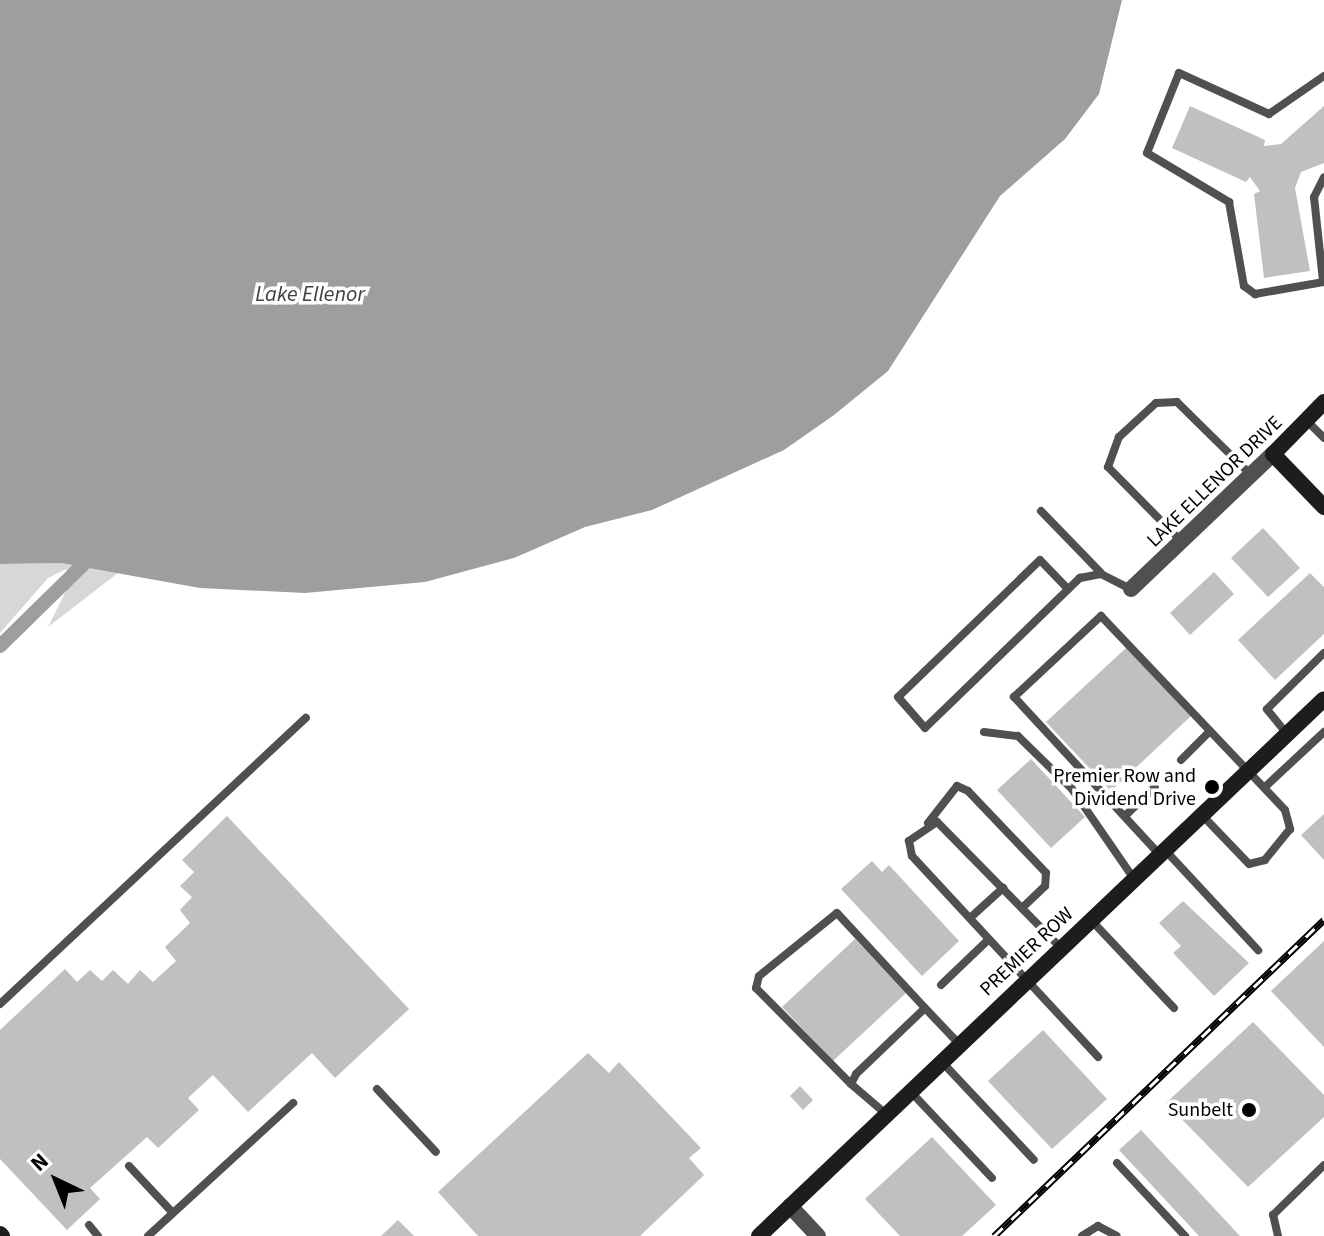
<!DOCTYPE html>
<style>
body{margin:0}
#map{position:relative;width:1324px;height:1236px;overflow:hidden;background:#fff;font-family:"Source Sans 3",sans-serif}
div>[style]{position:absolute}
.green>*{inset:0;background:#d7d7d7}
.water>*{inset:0;background:#9e9e9e}
.canal>*{height:14px;margin:-7px;padding:0 7px;transform-origin:7px;border-radius:7px;background:#9e9e9e}
.building>*{inset:0;background:#c0c0c0}
.lane>*{height:8px;margin:-4px;padding:0 4px;transform-origin:4px;border-radius:4px;background:#505050}
.street>*{height:16px;margin:-8px;padding:0 8px;transform-origin:8px;border-radius:8px;background:#505050}
.secondary>*{height:16px;margin:-8px;padding:0 8px;transform-origin:8px;border-radius:8px;background:#1d1d1d}
.rail>*{height:7px;margin-top:-3.5px;transform-origin:0;background:repeating-linear-gradient(90deg,#fff 0 12px,#000 0 24px);box-sizing:border-box;border-block:2px solid #000}
.dots>*{width:22px;height:22px;translate:-50% -50%;box-sizing:border-box;border:4px solid #fff;border-radius:50%}
span{translate:-50% -50%;white-space:nowrap;text-align:center;line-height:1.15;-webkit-text-stroke:7px #fff;paint-order:stroke}
.street-label{font-size:20px;color:#000}
.poi-label{font-size:20px;color:#000}
.right{translate:-100% -50%;text-align:right}
.water-label{font-size:22px;color:#3f3f3f;font-style:italic}
.north{position:absolute;left:16px;top:1140px;width:80px;height:80px;-webkit-text-stroke:6px #fff;paint-order:stroke;rotate:317deg;font-size:22px;font-weight:700;line-height:32px;text-align:center;color:#000}
.north::after{content:'';display:block;margin:auto;width:28px;height:36px;background:#000;clip-path:polygon(50% 0,100% 100%,50% 72%,0 100%)}
</style>
<div id="map">
<div class="green">
<div style="clip-path:polygon(61px 563px,118px 573px,48px 627px,72px 579px,66px 569px,48px 578px,0 633px,0 564px)"></div>
</div>
<div class="water">
<div style="clip-path:polygon(0 0,1122px 0,1099px 94px,1065px 139px,1000px 196px,888px 371px,834px 415px,784px 450px,652px 510px,585px 527px,514px 558px,425px 582px,305px 593px,200px 588px,61px 563px,0 564px)"></div>
</div>
<div class="canal">
<div style="left:0;top:646px;width:129px;rotate:-44.4deg"></div>
</div>
<div class="building">
<div style="clip-path:polygon(1190px 106px,1265px 140px,1264px 146px,1281px 144px,1324px 106px,1324px 163px,1301px 172px,1295px 188px,1310px 271px,1264px 278px,1254px 194px,1260px 191px,1250px 177px,1246px 182px,1172px 148px)"></div>
<div style="clip-path:polygon(1263px 528px,1300px 568px,1268px 597px,1231px 558px)"></div>
<div style="clip-path:polygon(1214px 572px,1234px 594px,1190px 635px,1170px 613px)"></div>
<div style="clip-path:polygon(1310px 573px,1324px 587px,1324px 634px,1275px 680px,1238px 640px)"></div>
<div style="clip-path:polygon(1126px 648px,1191px 716px,1111px 791px,1046px 722px)"></div>
<div style="clip-path:polygon(1031px 759px,1085px 817px,1051px 848px,997px 790px)"></div>
<div style="clip-path:polygon(1324px 814px,1324px 860px,1301px 835px)"></div>
<div style="clip-path:polygon(227px 816px,409px 1009px,335px 1078px,312px 1053px,248px 1112px,213px 1075px,188px 1098px,199px 1110px,158px 1148px,147px 1137px,90px 1188px,100px 1199px,67px 1230px,0 1159px,0 1030px,65px 969px,77px 982px,90px 970px,102px 981px,113px 970px,128px 984px,140px 970px,153px 982px,176px 961px,165px 947px,190px 923px,180px 910px,192px 897px,180px 886px,194px 872px,182px 860px)"></div>
<div style="clip-path:polygon(872px 861px,882px 872px,889px 865px,959px 941px,922px 976px,841px 889px)"></div>
<div style="clip-path:polygon(1183px 901px,1249px 963px,1214px 996px,1173px 953px,1181px 946px,1159px 923px)"></div>
<div style="clip-path:polygon(855px 939px,906px 993px,833px 1061px,782px 1007px)"></div>
<div style="clip-path:polygon(1324px 941px,1324px 1047px,1271px 991px)"></div>
<div style="clip-path:polygon(1253px 1022px,1324px 1095px,1324px 1117px,1248px 1187px,1166px 1103px)"></div>
<div style="clip-path:polygon(1043px 1030px,1107px 1099px,1052px 1149px,988px 1081px)"></div>
<div style="clip-path:polygon(588px 1053px,609px 1073px,619px 1062px,701px 1148px,689px 1158px,704px 1175px,640px 1236px,478px 1236px,438px 1192px)"></div>
<div style="clip-path:polygon(800px 1086px,813px 1100px,803px 1110px,790px 1096px)"></div>
<div style="clip-path:polygon(1141px 1130px,1240px 1236px,1199px 1236px,1119px 1150px)"></div>
<div style="clip-path:polygon(932px 1137px,996px 1205px,962px 1236px,900px 1236px,865px 1199px)"></div>
<div style="clip-path:polygon(398px 1220px,414px 1236px,381px 1236px)"></div>
</div>
<div class="lane">
<div style="left:1324px;top:76px;width:67px;rotate:145.4deg"></div>
<div style="left:1269px;top:114px;width:99px;rotate:-155.5deg"></div>
<div style="left:1179px;top:73px;width:86px;rotate:111.8deg"></div>
<div style="left:1147px;top:153px;width:96px;rotate:30.9deg"></div>
<div style="left:1229px;top:202px;width:85px;rotate:79.9deg"></div>
<div style="left:1244px;top:286px;width:14px;rotate:36deg"></div>
<div style="left:1255px;top:294px;width:70px;rotate:-9.9deg"></div>
<div style="left:1323px;top:281px;width:84px;rotate:-96.1deg"></div>
<div style="left:1314px;top:197px;width:22px;rotate:-63deg"></div>
<div style="left:1307px;top:421px;width:24px;rotate:45deg"></div>
<div style="left:1041px;top:511px;width:86px;rotate:45.9deg"></div>
<div style="left:1181px;top:541px;width:104px;rotate:-134.6deg"></div>
<div style="left:1108px;top:467px;width:32px;rotate:-70deg"></div>
<div style="left:1119px;top:437px;width:50px;rotate:-42.6deg"></div>
<div style="left:1156px;top:403px;width:21px;rotate:-3deg"></div>
<div style="left:1177px;top:402px;width:104px;rotate:44.6deg"></div>
<div style="left:1068px;top:589px;width:40px;rotate:-134deg"></div>
<div style="left:1040px;top:560px;width:197px;rotate:136deg"></div>
<div style="left:898px;top:697px;width:41px;rotate:48.9deg"></div>
<div style="left:925px;top:728px;width:216px;rotate:-44.1deg"></div>
<div style="left:1080px;top:578px;width:21px;rotate:-11deg"></div>
<div style="left:1101px;top:574px;width:34px;rotate:27deg"></div>
<div style="left:984px;top:732px;width:34px;rotate:7deg"></div>
<div style="left:1018px;top:736px;width:76px;rotate:44.5deg"></div>
<div style="left:1072px;top:789px;width:109px;rotate:55.4deg"></div>
<div style="left:1287px;top:734px;width:32px;rotate:-129deg"></div>
<div style="left:1267px;top:709px;width:80px;rotate:-44.5deg"></div>
<div style="left:1181px;top:760px;width:41px;rotate:-45deg"></div>
<div style="left:1265px;top:787px;width:81px;rotate:-43deg"></div>
<div style="left:1126px;top:815px;width:40px;rotate:-44deg"></div>
<div style="left:928px;top:823px;width:47px;rotate:-51.9deg"></div>
<div style="left:957px;top:786px;width:12px;rotate:24deg"></div>
<div style="left:968px;top:791px;width:113px;rotate:46.4deg"></div>
<div style="left:1046px;top:873px;width:13px;rotate:94deg"></div>
<div style="left:1045px;top:886px;width:32px;rotate:136deg"></div>
<div style="left:1165px;top:850px;width:137px;rotate:47.1deg"></div>
<div style="left:1159px;top:854px;width:214px;rotate:-132.7deg"></div>
<div style="left:1014px;top:697px;width:119px;rotate:-43deg"></div>
<div style="left:1101px;top:616px;width:267px;rotate:46.5deg"></div>
<div style="left:1285px;top:810px;width:20px;rotate:75deg"></div>
<div style="left:1290px;top:829px;width:40px;rotate:129deg"></div>
<div style="left:1265px;top:860px;width:16px;rotate:166deg"></div>
<div style="left:1249px;top:864px;width:68px;rotate:-133.8deg"></div>
<div style="left:970px;top:918px;width:45px;rotate:-42.3deg"></div>
<div style="left:1091px;top:920px;width:121px;rotate:46.7deg"></div>
<div style="left:1061px;top:948px;width:177px;rotate:-134.5deg"></div>
<div style="left:937px;top:822px;width:34px;rotate:146deg"></div>
<div style="left:909px;top:841px;width:15px;rotate:79deg"></div>
<div style="left:912px;top:856px;width:274px;rotate:47.2deg"></div>
<div style="left:941px;top:985px;width:66px;rotate:-43.8deg"></div>
<div style="left:0;top:1004px;width:419px;rotate:-43.1deg"></div>
<div style="left:942px;top:1062px;width:134px;rotate:46.8deg"></div>
<div style="left:851px;top:1084px;width:135px;rotate:-134.7deg"></div>
<div style="left:756px;top:988px;width:12px;rotate:-76deg"></div>
<div style="left:759px;top:976px;width:100px;rotate:-38.9deg"></div>
<div style="left:837px;top:913px;width:129px;rotate:47.2deg"></div>
<div style="left:377px;top:1089px;width:86px;rotate:46.9deg"></div>
<div style="left:911px;top:1092px;width:118px;rotate:46.7deg"></div>
<div style="left:886px;top:1114px;width:46px;rotate:-139.4deg"></div>
<div style="left:851px;top:1084px;width:11px;rotate:-63deg"></div>
<div style="left:856px;top:1074px;width:95px;rotate:-43.7deg"></div>
<div style="left:925px;top:1008px;width:50px;rotate:46.6deg"></div>
<div style="left:1117px;top:1163px;width:100px;rotate:47deg"></div>
<div style="left:129px;top:1166px;width:64px;rotate:46.9deg"></div>
<div style="left:89px;top:1225px;width:14px;rotate:51deg"></div>
<div style="left:148px;top:1236px;width:197px;rotate:-42.5deg"></div>
<div style="left:1082px;top:1236px;width:19px;rotate:-32deg"></div>
<div style="left:1098px;top:1226px;width:21px;rotate:28deg"></div>
<div style="left:1278px;top:1236px;width:22px;rotate:-103deg"></div>
<div style="left:1273px;top:1215px;width:71px;rotate:-44.4deg"></div>
</div>
<div class="street">
<div style="left:1131px;top:589px;width:196px;rotate:-43.6deg"></div>
<div style="left:790px;top:1206px;width:41px;rotate:47deg"></div>
</div>
<div class="secondary">
<div style="left:1324px;top:402px;width:73px;rotate:134.4deg"></div>
<div style="left:1273px;top:454px;width:74px;rotate:46.1deg"></div>
<div style="left:0;top:1234px;width:3px;rotate:45deg"></div>
<div style="left:759px;top:1236px;width:779px;rotate:-43.54deg"></div>
</div>
<div class="rail">
<div style="left:994px;top:1236px;width:457px;rotate:-43.8deg"></div>
</div>
<div class="dots">
<div style="left:1212px;top:787px;background:#000"></div>
<div style="left:1249px;top:1110px;background:#000"></div>
</div>
<div class="street-label">
<span style="left:1215px;top:482px;rotate:-44deg">LAKE ELLENOR DRIVE</span>
<span style="left:1027px;top:952px;rotate:-43deg">PREMIER ROW</span>
</div>
<div class="poi-label">
<span class="right" style="left:1196px;top:788px">Premier Row and<br>Dividend Drive</span>
<span class="right" style="left:1233px;top:1110px">Sunbelt</span>
</div>
<div class="water-label">
<span style="left:310px;top:295px">Lake Ellenor</span>
</div>
<div class="north">N</div>
</div>
